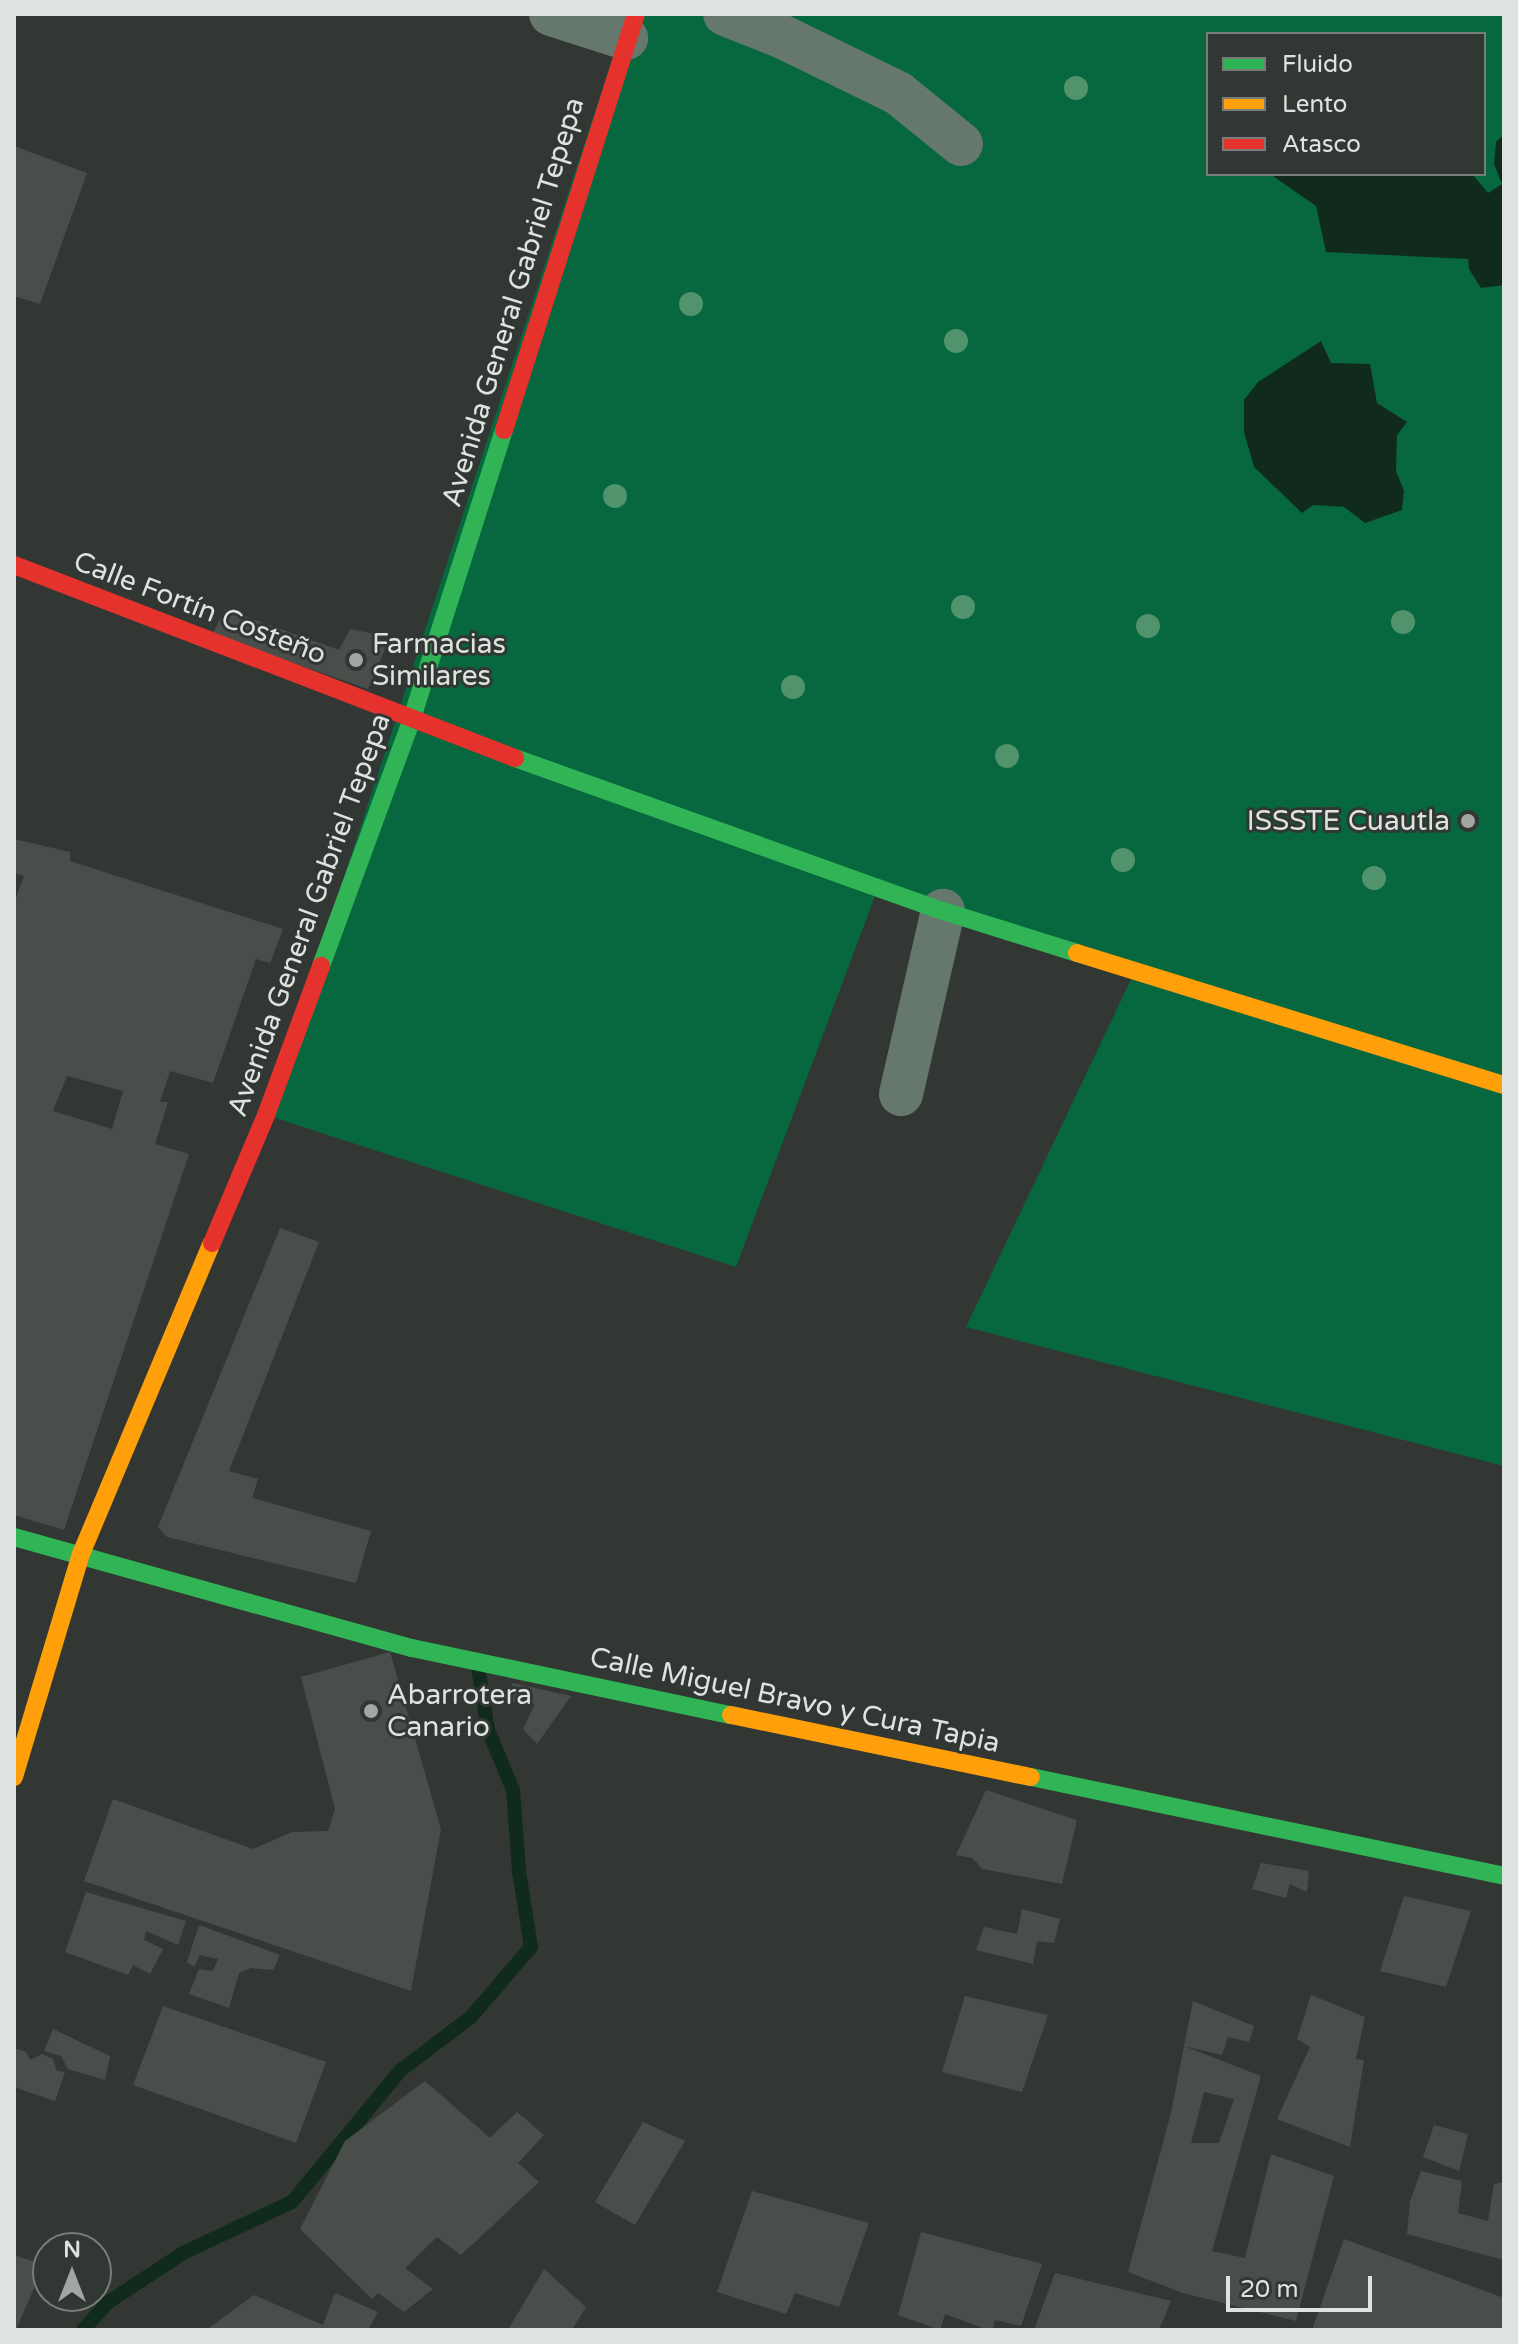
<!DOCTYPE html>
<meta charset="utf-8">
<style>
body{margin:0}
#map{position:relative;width:1518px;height:2344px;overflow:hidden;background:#323734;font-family:"Varela Round",sans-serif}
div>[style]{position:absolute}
.forest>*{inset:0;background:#07673e}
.water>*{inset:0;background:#102b1c}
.stream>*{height:14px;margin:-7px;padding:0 7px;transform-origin:7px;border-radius:7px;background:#102b1c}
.building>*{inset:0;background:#4a4e4b}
.street>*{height:44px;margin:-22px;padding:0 22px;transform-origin:22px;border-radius:22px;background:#66786d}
.fast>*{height:18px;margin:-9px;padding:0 9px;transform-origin:9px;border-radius:9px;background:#30b455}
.slow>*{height:18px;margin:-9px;padding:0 9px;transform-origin:9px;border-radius:9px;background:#ff9f0a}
.jam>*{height:18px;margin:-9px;padding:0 9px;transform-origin:9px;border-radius:9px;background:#e5322d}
.trees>*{width:24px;height:24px;margin:-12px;border-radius:50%;background:#50936d}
.dots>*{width:22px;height:22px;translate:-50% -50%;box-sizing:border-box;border:4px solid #313833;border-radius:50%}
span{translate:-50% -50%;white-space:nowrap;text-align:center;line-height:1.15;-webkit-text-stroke:6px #313833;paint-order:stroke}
.street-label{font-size:28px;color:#dfe3e0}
.poi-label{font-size:28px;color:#dfe3e0}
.left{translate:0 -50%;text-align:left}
.right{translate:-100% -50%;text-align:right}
.frame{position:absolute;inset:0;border:16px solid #dfe3e0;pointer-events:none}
.legend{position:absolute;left:1206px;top:32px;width:280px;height:144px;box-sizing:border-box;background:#313833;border:2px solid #777c78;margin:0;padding:10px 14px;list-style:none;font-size:24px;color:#dfe3e0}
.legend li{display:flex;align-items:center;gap:16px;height:40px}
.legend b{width:40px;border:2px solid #777c78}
.north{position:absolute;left:32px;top:2232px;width:80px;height:80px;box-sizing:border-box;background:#313833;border:2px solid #777c78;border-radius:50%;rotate:0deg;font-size:22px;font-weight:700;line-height:32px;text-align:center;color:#dfe3e0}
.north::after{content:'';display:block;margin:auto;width:28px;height:36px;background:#a2a7a4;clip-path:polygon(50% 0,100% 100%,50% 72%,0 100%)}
.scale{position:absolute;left:1226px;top:2276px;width:146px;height:36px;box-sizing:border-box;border:4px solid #dfe3e0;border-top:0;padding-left:10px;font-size:24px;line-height:28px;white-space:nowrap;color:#dfe3e0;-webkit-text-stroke:6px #313833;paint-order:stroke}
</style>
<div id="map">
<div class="forest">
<div style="clip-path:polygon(evenodd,627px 14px,1504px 14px,1504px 1466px,966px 1327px,1135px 971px,878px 888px,736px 1267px,266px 1115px,627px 14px,1208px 34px,1484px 34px,1484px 174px,1208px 174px,1208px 34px)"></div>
</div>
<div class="water">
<div style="clip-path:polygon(1504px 134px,1504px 285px,1481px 288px,1469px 269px,1468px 259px,1326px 252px,1316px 206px,1270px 174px,1472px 174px,1488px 193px,1502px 184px,1494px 164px,1496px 142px)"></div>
<div style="clip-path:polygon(1321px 341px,1331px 363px,1370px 364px,1377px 403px,1407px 422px,1397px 435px,1396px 471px,1404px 491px,1402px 510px,1365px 523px,1344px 507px,1313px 505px,1302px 513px,1254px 467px,1244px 432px,1244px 400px,1258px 382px)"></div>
</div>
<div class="stream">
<div style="left:83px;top:2330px;width:36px;rotate:-48deg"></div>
<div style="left:107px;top:2303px;width:91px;rotate:-33.3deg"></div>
<div style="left:183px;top:2253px;width:120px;rotate:-25.1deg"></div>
<div style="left:292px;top:2202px;width:171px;rotate:-50.5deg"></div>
<div style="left:401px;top:2070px;width:88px;rotate:-37.1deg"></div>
<div style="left:471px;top:2017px;width:92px;rotate:-49.4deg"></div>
<div style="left:531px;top:1947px;width:77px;rotate:-99deg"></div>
<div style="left:519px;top:1871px;width:81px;rotate:-94.2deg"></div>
<div style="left:513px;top:1790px;width:65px;rotate:-112.6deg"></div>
<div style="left:488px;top:1730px;width:64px;rotate:-99deg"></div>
</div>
<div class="building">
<div style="clip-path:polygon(14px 146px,87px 173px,40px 304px,14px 296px)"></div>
<div style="clip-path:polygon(225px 609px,339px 650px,350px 629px,390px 637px,368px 689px,212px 635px)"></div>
<div style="clip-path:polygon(evenodd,14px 839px,70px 852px,70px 861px,283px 929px,270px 963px,256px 959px,213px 1083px,170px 1071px,160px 1102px,168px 1102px,155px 1144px,189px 1154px,64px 1530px,14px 1515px,14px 903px,24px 876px,14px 873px,14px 839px,67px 1076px,123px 1091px,112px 1129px,53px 1111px,67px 1076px)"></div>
<div style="clip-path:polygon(280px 1228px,319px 1242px,229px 1471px,258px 1479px,252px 1498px,371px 1531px,356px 1583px,167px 1537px,158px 1527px)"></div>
<div style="clip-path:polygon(390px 1652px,441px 1829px,411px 1991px,84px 1881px,113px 1799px,253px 1849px,292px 1832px,328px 1831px,335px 1809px,301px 1677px)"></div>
<div style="clip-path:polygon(513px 1683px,571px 1696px,537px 1744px,523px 1729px,535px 1704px,504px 1701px)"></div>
<div style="clip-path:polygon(986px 1790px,1077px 1820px,1062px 1884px,983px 1869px,972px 1858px,956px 1855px)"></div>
<div style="clip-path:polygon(1261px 1863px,1309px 1871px,1307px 1892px,1290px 1884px,1286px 1898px,1252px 1889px)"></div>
<div style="clip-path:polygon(86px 1892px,186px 1921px,178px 1945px,146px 1931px,144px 1940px,163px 1949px,150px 1974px,133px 1965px,128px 1975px,65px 1952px)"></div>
<div style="clip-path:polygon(1404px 1896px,1471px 1911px,1446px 1987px,1380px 1971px)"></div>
<div style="clip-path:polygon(1022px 1909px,1060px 1919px,1054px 1943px,1037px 1941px,1033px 1964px,976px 1950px,984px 1927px,1017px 1934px)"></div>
<div style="clip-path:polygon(199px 1925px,280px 1955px,273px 1970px,251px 1968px,239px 1973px,229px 2008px,189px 1994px,199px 1969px,213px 1971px,218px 1959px,200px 1955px,194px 1967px,187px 1962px)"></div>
<div style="clip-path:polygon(1311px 1995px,1365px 2017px,1356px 2059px,1364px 2060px,1350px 2147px,1277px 2119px,1310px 2047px,1297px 2039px)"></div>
<div style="clip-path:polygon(965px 1996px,1048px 2015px,1022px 2092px,942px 2072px)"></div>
<div style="clip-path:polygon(1193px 2001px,1254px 2026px,1249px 2042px,1228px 2037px,1222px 2055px,1184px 2046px)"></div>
<div style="clip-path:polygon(163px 2006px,326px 2062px,296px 2143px,133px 2085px)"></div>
<div style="clip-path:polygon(53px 2029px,110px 2056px,105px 2080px,68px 2069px,61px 2056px,44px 2051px)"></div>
<div style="clip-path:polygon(evenodd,1184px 2046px,1261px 2076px,1212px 2251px,1245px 2258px,1271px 2154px,1334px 2176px,1296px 2321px,1183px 2293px,1128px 2272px,1171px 2113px,1184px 2046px,1204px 2092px,1234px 2099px,1219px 2143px,1191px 2143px,1204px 2092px)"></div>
<div style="clip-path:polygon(14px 2048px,26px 2052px,30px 2060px,42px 2054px,53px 2059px,57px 2071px,65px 2072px,55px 2101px,14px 2087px)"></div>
<div style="clip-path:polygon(425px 2081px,490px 2138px,517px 2112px,544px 2135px,518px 2163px,539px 2182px,461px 2255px,437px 2237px,405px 2268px,433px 2289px,404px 2312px,378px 2293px,372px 2299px,300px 2229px,345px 2141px)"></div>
<div style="clip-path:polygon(643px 2122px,685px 2141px,635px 2225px,595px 2202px)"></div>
<div style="clip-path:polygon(1434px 2125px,1468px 2134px,1459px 2171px,1423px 2157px)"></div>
<div style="clip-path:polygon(1421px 2171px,1462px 2181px,1458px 2213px,1488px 2221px,1494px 2184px,1504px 2182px,1504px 2260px,1407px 2234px,1410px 2201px)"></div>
<div style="clip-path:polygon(752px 2191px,869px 2223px,839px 2307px,795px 2293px,786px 2314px,717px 2292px)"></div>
<div style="clip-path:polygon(921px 2232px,1042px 2264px,1021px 2326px,995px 2320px,992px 2330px,988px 2330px,945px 2314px,940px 2330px,898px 2315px)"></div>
<div style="clip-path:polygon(1344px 2239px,1504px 2298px,1504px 2330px,1312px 2330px)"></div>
<div style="clip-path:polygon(14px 2255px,44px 2265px,16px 2330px,14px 2330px)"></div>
<div style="clip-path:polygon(544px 2269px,586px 2307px,572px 2330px,508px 2330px)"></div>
<div style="clip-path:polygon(1055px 2273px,1171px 2301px,1159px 2330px,1034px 2330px)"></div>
<div style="clip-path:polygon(335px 2293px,378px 2312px,368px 2330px,209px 2328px,254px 2295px,323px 2325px)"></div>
</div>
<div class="street">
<div style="left:551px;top:14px;width:79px;rotate:17.7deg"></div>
<div style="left:725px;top:14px;width:60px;rotate:21.4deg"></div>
<div style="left:781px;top:36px;width:130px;rotate:26deg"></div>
<div style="left:898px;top:93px;width:81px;rotate:39deg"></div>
<div style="left:901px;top:1094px;width:188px;rotate:-77.1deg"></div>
</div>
<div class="fast">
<div style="left:515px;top:758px;width:455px;rotate:19.7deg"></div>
<div style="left:943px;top:911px;width:140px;rotate:17.4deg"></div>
<div style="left:321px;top:966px;width:261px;rotate:-69.8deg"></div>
<div style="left:411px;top:721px;width:305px;rotate:-72.3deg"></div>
<div style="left:14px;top:1537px;width:413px;rotate:15.6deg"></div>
<div style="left:412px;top:1648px;width:326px;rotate:11.9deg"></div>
<div style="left:1031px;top:1777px;width:483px;rotate:11.8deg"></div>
</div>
<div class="slow">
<div style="left:1077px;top:953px;width:447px;rotate:17.2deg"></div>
<div style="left:731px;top:1715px;width:306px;rotate:11.7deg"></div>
<div style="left:14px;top:1777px;width:233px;rotate:-73.3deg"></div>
<div style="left:81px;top:1554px;width:337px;rotate:-67.2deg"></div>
</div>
<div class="jam">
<div style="left:504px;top:430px;width:436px;rotate:-72.4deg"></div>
<div style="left:14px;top:565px;width:537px;rotate:21.07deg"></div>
<div style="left:212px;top:1243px;width:139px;rotate:-67.1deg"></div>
<div style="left:266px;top:1115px;width:159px;rotate:-69.7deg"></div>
</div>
<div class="trees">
<div style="left:1076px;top:88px"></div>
<div style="left:691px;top:304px"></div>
<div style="left:956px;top:341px"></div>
<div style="left:615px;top:496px"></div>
<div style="left:963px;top:607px"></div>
<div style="left:1403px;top:622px"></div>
<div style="left:1148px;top:626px"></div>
<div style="left:793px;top:687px"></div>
<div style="left:1007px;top:756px"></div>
<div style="left:1123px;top:860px"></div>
<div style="left:1374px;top:878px"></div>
</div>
<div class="dots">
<div style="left:356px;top:660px;background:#a2a7a4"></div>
<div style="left:1468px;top:821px;background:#a2a7a4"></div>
<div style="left:371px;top:1711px;background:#a2a7a4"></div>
</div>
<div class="street-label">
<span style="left:513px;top:302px;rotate:-73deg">Avenida General Gabriel Tepepa</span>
<span style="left:200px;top:608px;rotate:21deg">Calle Fortín Costeño</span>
<span style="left:309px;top:915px;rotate:-70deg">Avenida General Gabriel Tepepa</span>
<span style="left:795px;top:1700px;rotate:12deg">Calle Miguel Bravo y Cura Tapia</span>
</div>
<div class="poi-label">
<span class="left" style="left:372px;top:660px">Farmacias<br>Similares</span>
<span class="right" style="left:1450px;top:821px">ISSSTE Cuautla</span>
<span class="left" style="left:387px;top:1711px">Abarrotera<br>Canario</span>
</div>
<div class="frame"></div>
<ul class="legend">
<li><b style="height:10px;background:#30b455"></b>Fluido</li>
<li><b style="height:10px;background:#ff9f0a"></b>Lento</li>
<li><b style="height:10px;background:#e5322d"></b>Atasco</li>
</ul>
<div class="north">N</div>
<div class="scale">20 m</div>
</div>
